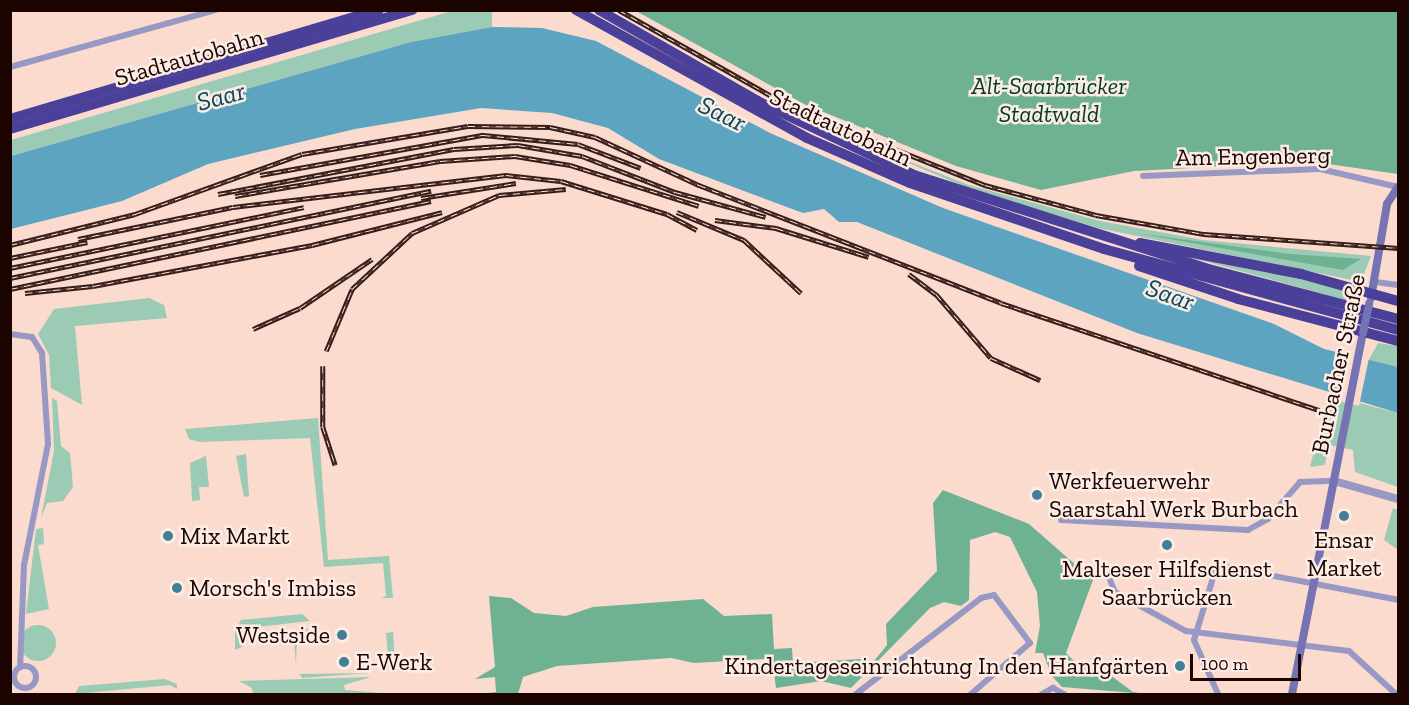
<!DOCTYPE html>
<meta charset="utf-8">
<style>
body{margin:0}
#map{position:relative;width:1409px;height:705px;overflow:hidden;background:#fadbce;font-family:"Zilla Slab",serif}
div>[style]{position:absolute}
.green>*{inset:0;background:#9bcbb4}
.round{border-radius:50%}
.forest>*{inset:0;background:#6eb193}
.water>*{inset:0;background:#5ca4bf}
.pier>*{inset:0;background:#fadbce}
.stream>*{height:2px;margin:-1px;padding:0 1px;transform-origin:1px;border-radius:1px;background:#5ca4bf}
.minor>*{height:6px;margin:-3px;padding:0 3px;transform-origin:3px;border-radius:3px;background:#9898c4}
.minor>.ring{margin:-3px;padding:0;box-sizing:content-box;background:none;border:6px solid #9898c4;border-radius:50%}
.tertiary>*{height:8px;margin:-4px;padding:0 4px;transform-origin:4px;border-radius:4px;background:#9898c4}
.secondary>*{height:8px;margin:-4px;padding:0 4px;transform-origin:4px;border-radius:4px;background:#7573b3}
.motorway>*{height:10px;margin:-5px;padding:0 5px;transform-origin:5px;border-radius:5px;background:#4a3f99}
.rail>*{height:4.5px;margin-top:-2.25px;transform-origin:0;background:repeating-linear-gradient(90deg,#fbece5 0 7px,#361d18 0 14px);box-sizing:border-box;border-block:2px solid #361d18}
.secondary-bridge>*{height:8px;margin:-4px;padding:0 4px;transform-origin:4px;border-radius:4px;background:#7573b3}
.dots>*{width:16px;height:16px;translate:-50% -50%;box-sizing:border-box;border:3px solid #fbece5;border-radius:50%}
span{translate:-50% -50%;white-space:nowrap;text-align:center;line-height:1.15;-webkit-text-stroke:5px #fbece5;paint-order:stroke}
.street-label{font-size:24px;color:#1c0400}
.park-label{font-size:24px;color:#003a27;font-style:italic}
.poi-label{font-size:24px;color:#1c0400}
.left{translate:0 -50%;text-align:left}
.right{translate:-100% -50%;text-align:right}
.water-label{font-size:26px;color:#08495c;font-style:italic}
.frame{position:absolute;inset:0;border:12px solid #1c0400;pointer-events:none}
.scale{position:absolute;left:1190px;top:654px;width:111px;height:27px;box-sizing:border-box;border:3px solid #1c0400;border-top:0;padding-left:8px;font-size:18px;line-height:21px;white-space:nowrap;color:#1c0400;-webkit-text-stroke:4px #fbece5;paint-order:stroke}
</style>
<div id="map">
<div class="green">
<div style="clip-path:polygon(452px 11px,492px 11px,492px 27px,411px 42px,11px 156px,11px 140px)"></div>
<div style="clip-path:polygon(832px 131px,969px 185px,1100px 221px,1203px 240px,1371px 256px,1364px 274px,1352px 280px,1098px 228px,968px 188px)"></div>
<div style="clip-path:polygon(1197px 259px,1327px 284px,1355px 293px,1356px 303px)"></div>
<div style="clip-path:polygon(149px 298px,164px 305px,167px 318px,75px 326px,82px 405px,51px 388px,49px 355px,38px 334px,54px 309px)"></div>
<div style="clip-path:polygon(1378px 343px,1398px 346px,1398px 367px,1368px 361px)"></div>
<div style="clip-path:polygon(1328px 395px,1398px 413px,1398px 487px,1355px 472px,1353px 450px,1328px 445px,1325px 465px,1310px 467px)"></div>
<div style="clip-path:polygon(52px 398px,57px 401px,61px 446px,70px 453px,73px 487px,63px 501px,47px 503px,41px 518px,54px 451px)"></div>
<div style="clip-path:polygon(318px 418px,328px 560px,389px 556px,393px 598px,381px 598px,386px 596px,383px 563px,324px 567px,310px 438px,199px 442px,189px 439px,185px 429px)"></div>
<div style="clip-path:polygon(246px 454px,249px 496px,244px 497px,236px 456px)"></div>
<div style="clip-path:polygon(206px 456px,209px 487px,199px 487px,200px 500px,192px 501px,190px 463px)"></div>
<div style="clip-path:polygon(1393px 508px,1398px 510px,1398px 550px,1384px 540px)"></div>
<div style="clip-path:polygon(43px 528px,44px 544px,38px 545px,49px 609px,26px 614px,36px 529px)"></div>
<div style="clip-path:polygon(302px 614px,310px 621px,246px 628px,242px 647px,235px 650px,235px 631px,241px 620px)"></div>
<div class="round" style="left:20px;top:625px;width:36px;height:36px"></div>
<div style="clip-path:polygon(308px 629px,310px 638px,297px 640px,296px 664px,293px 630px)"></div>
<div style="clip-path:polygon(393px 632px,395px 667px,389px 668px,386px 633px)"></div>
<div style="clip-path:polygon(297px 669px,300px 674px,370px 673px,302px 678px)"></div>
<div style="clip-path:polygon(371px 677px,344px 685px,345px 690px,392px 694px,253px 694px,252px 688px,239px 681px)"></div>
<div style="clip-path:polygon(165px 679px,177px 684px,177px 689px,170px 685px,75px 694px,79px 686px)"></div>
</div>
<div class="forest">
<div style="clip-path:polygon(636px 11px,1398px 11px,1398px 174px,1321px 163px,1209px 167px,1134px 171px,1041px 190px,956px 166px,804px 104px)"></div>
<div style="clip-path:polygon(1136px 233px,1290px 254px,1361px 259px,1343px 270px)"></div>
<div style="clip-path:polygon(943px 490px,1029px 524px,1093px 580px,1066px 653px,1079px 666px,1106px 672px,1133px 692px,1146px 694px,1062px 687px,1052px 676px,1043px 653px,1035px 653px,1040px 626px,1037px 592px,1010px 537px,995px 532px,970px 540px,969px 600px,961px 606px,944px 602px,930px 608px,851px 688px,821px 681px,776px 688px,773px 665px,764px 659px,694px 663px,671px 658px,557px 666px,523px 677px,518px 694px,479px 694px,496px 692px,495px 677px,475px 679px,495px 667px,489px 596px,511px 598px,534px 613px,566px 616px,593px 607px,703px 599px,724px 616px,772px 614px,774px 649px,792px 648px,793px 663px,860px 659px,870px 666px,887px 645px,886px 624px,937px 571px,933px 503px)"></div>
</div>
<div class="water">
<div style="clip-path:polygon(492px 27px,542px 28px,596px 41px,770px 133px,943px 208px,1274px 324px,1324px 349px,1398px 367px,1398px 413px,1137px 333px,857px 222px,839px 222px,824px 209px,803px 213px,659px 159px,608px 128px,552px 113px,481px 108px,355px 129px,208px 164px,122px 201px,11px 229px,11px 156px,411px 42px)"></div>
</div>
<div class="pier">
<div style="clip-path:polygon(1349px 353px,1369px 358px,1359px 406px,1339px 401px)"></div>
</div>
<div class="stream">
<div style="left:1330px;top:408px;width:15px;rotate:-53deg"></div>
<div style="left:1328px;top:418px;width:6px;rotate:-81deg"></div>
</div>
<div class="minor">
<div style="left:10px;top:67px;width:213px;rotate:-15.5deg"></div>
<div style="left:1143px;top:176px;width:177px;rotate:-2.3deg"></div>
<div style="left:1320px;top:169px;width:80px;rotate:13deg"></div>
<div style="left:1376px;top:282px;width:22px;rotate:8deg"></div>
<div style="left:10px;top:334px;width:22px;rotate:8deg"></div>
<div style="left:32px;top:337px;width:19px;rotate:58deg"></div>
<div style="left:42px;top:353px;width:91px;rotate:86.2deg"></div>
<div style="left:48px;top:444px;width:123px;rotate:101.2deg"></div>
<div style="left:24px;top:565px;width:102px;rotate:92.2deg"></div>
<div style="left:1061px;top:520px;width:187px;rotate:3.1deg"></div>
<div style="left:1248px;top:530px;width:23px;rotate:-29deg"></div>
<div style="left:1268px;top:519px;width:49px;rotate:-49.1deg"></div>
<div style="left:1300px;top:482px;width:34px;rotate:-2deg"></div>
<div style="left:1108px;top:575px;width:18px;rotate:68deg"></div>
<div style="left:1115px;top:592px;width:81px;rotate:28.8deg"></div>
<div style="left:1186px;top:631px;width:164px;rotate:7deg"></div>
<div style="left:1349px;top:651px;width:64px;rotate:42.5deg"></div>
<div class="ring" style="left:14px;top:666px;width:16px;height:16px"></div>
<div style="left:856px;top:694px;width:158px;rotate:-37.5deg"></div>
<div style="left:981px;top:598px;width:13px;rotate:-13deg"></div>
<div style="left:994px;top:595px;width:60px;rotate:53.1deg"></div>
<div style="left:1030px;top:643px;width:78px;rotate:139.2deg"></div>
<div style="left:1042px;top:694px;width:13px;rotate:-29deg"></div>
<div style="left:1053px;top:688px;width:13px;rotate:29deg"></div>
<div style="left:1218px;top:694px;width:59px;rotate:-114deg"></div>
<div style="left:1194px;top:640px;width:78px;rotate:-73deg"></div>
<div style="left:1217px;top:565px;width:184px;rotate:10.9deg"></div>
</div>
<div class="tertiary">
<div style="left:1334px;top:481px;width:66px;rotate:15.7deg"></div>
</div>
<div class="secondary">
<div style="left:1371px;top:298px;width:95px;rotate:-80.3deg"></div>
<div style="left:1387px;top:204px;width:20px;rotate:-57deg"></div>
<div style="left:1292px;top:694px;width:368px;rotate:-78.9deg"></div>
</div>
<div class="motorway">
<div style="left:576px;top:10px;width:264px;rotate:29deg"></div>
<div style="left:807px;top:138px;width:112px;rotate:23.6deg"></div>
<div style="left:910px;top:183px;width:205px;rotate:18.8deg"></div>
<div style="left:1104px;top:249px;width:305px;rotate:15.4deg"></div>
<div style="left:599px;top:10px;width:189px;rotate:29.8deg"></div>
<div style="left:763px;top:104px;width:167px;rotate:25.2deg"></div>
<div style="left:914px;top:175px;width:305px;rotate:17.7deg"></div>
<div style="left:1205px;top:268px;width:200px;rotate:14.8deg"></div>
<div style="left:10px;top:119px;width:385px;rotate:-16.5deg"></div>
<div style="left:10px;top:129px;width:420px;rotate:-16.5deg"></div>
<div style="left:1140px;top:243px;width:164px;rotate:10.9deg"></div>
<div style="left:1301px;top:274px;width:101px;rotate:15.6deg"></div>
<div style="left:1139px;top:266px;width:104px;rotate:18.4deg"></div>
<div style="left:1238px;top:299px;width:165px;rotate:14.7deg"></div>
</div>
<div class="rail">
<div style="left:619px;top:10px;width:202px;rotate:29.4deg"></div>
<div style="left:795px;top:109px;width:205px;rotate:21.8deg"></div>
<div style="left:985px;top:185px;width:115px;rotate:15.1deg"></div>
<div style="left:1096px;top:215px;width:110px;rotate:10deg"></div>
<div style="left:1204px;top:234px;width:195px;rotate:4.1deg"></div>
<div style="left:260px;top:175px;width:227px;rotate:-10.2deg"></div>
<div style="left:483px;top:135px;width:95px;rotate:5.4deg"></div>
<div style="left:578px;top:144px;width:67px;rotate:20.9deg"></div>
<div style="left:218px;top:194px;width:240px;rotate:-10.8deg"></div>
<div style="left:454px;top:149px;width:64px;rotate:-3.6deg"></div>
<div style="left:518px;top:145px;width:65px;rotate:9.8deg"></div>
<div style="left:582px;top:156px;width:100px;rotate:21.2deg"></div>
<div style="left:675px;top:192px;width:94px;rotate:15.4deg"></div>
<div style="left:235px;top:196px;width:208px;rotate:-9.7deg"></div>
<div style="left:440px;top:161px;width:75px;rotate:-3.8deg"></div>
<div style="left:515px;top:156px;width:56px;rotate:9.3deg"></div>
<div style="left:570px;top:165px;width:135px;rotate:17.6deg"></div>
<div style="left:421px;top:198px;width:96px;rotate:-9deg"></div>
<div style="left:677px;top:212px;width:73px;rotate:22.7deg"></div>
<div style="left:744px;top:240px;width:78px;rotate:42.9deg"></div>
<div style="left:715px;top:220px;width:62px;rotate:7.5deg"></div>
<div style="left:776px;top:228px;width:97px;rotate:17.3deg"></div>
<div style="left:78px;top:239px;width:158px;rotate:-11.7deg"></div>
<div style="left:233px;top:207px;width:275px;rotate:-6.7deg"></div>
<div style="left:506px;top:175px;width:55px;rotate:6.2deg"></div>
<div style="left:561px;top:181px;width:111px;rotate:17.3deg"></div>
<div style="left:667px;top:214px;width:34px;rotate:28deg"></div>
<div style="left:10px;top:245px;width:129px;rotate:-13.9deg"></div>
<div style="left:135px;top:214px;width:177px;rotate:-19.8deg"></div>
<div style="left:302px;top:154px;width:168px;rotate:-9.6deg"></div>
<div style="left:468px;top:126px;width:82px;rotate:0.7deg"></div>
<div style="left:550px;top:127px;width:46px;rotate:12.5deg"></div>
<div style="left:595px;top:137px;width:115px;rotate:24.8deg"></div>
<div style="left:699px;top:185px;width:324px;rotate:21.3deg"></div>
<div style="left:1001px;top:303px;width:336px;rotate:18.6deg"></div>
<div style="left:10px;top:258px;width:79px;rotate:-11.7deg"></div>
<div style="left:10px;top:268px;width:300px;rotate:-11.7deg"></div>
<div style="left:909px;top:274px;width:34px;rotate:37deg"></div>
<div style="left:936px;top:294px;width:84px;rotate:49.3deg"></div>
<div style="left:991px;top:358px;width:54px;rotate:24.2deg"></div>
<div style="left:10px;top:278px;width:430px;rotate:-11.7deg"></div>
<div style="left:10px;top:289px;width:430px;rotate:-11.8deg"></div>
<div style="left:25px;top:293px;width:68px;rotate:-5.9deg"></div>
<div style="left:93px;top:286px;width:223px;rotate:-10.6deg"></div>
<div style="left:312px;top:245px;width:134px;rotate:-14.2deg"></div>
<div style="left:253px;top:329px;width:51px;rotate:-24.1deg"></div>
<div style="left:300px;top:308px;width:87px;rotate:-34.2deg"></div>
<div style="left:326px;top:351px;width:67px;rotate:-67.2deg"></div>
<div style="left:352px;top:289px;width:82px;rotate:-43deg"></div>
<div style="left:412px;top:233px;width:95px;rotate:-23.6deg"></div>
<div style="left:499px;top:195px;width:67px;rotate:-5.1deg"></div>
<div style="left:323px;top:366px;width:61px;rotate:90deg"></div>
<div style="left:323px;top:427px;width:40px;rotate:72deg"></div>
</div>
<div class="secondary-bridge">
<div style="left:1363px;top:333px;width:30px;rotate:-78deg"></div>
</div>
<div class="dots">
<div style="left:1037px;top:495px;background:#427f96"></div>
<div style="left:1344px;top:516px;background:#427f96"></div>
<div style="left:168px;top:536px;background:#427f96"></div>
<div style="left:1167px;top:545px;background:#427f96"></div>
<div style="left:177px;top:588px;background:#427f96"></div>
<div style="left:342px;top:635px;background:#427f96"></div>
<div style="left:344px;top:662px;background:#427f96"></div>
<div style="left:1180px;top:666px;background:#427f96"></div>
</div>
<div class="street-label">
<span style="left:189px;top:57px;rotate:-16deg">Stadtautobahn</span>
<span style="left:841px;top:127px;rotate:25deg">Stadtautobahn</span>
<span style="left:1253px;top:156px;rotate:-1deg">Am Engenberg</span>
<span style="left:1338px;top:364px;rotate:-78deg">Burbacher Straße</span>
</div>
<div class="park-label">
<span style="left:1049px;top:100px">Alt-Saarbrücker<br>Stadtwald</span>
</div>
<div class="poi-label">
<span class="left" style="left:1049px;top:495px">Werkfeuerwehr<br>Saarstahl Werk Burbach</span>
<span class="left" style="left:180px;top:536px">Mix Markt</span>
<span style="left:1344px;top:554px">Ensar<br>Market</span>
<span style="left:1167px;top:583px">Malteser Hilfsdienst<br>Saarbrücken</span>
<span class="left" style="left:189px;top:588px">Morsch's Imbiss</span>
<span class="right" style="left:330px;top:635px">Westside</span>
<span class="left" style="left:356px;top:662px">E-Werk</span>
<span class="right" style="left:1168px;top:666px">Kindertageseinrichtung In den Hanfgärten</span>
</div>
<div class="water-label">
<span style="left:221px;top:97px;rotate:-15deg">Saar</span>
<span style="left:722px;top:114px;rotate:26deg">Saar</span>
<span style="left:1170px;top:295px;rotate:20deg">Saar</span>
</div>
<div class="frame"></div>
<div class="scale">100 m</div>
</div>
